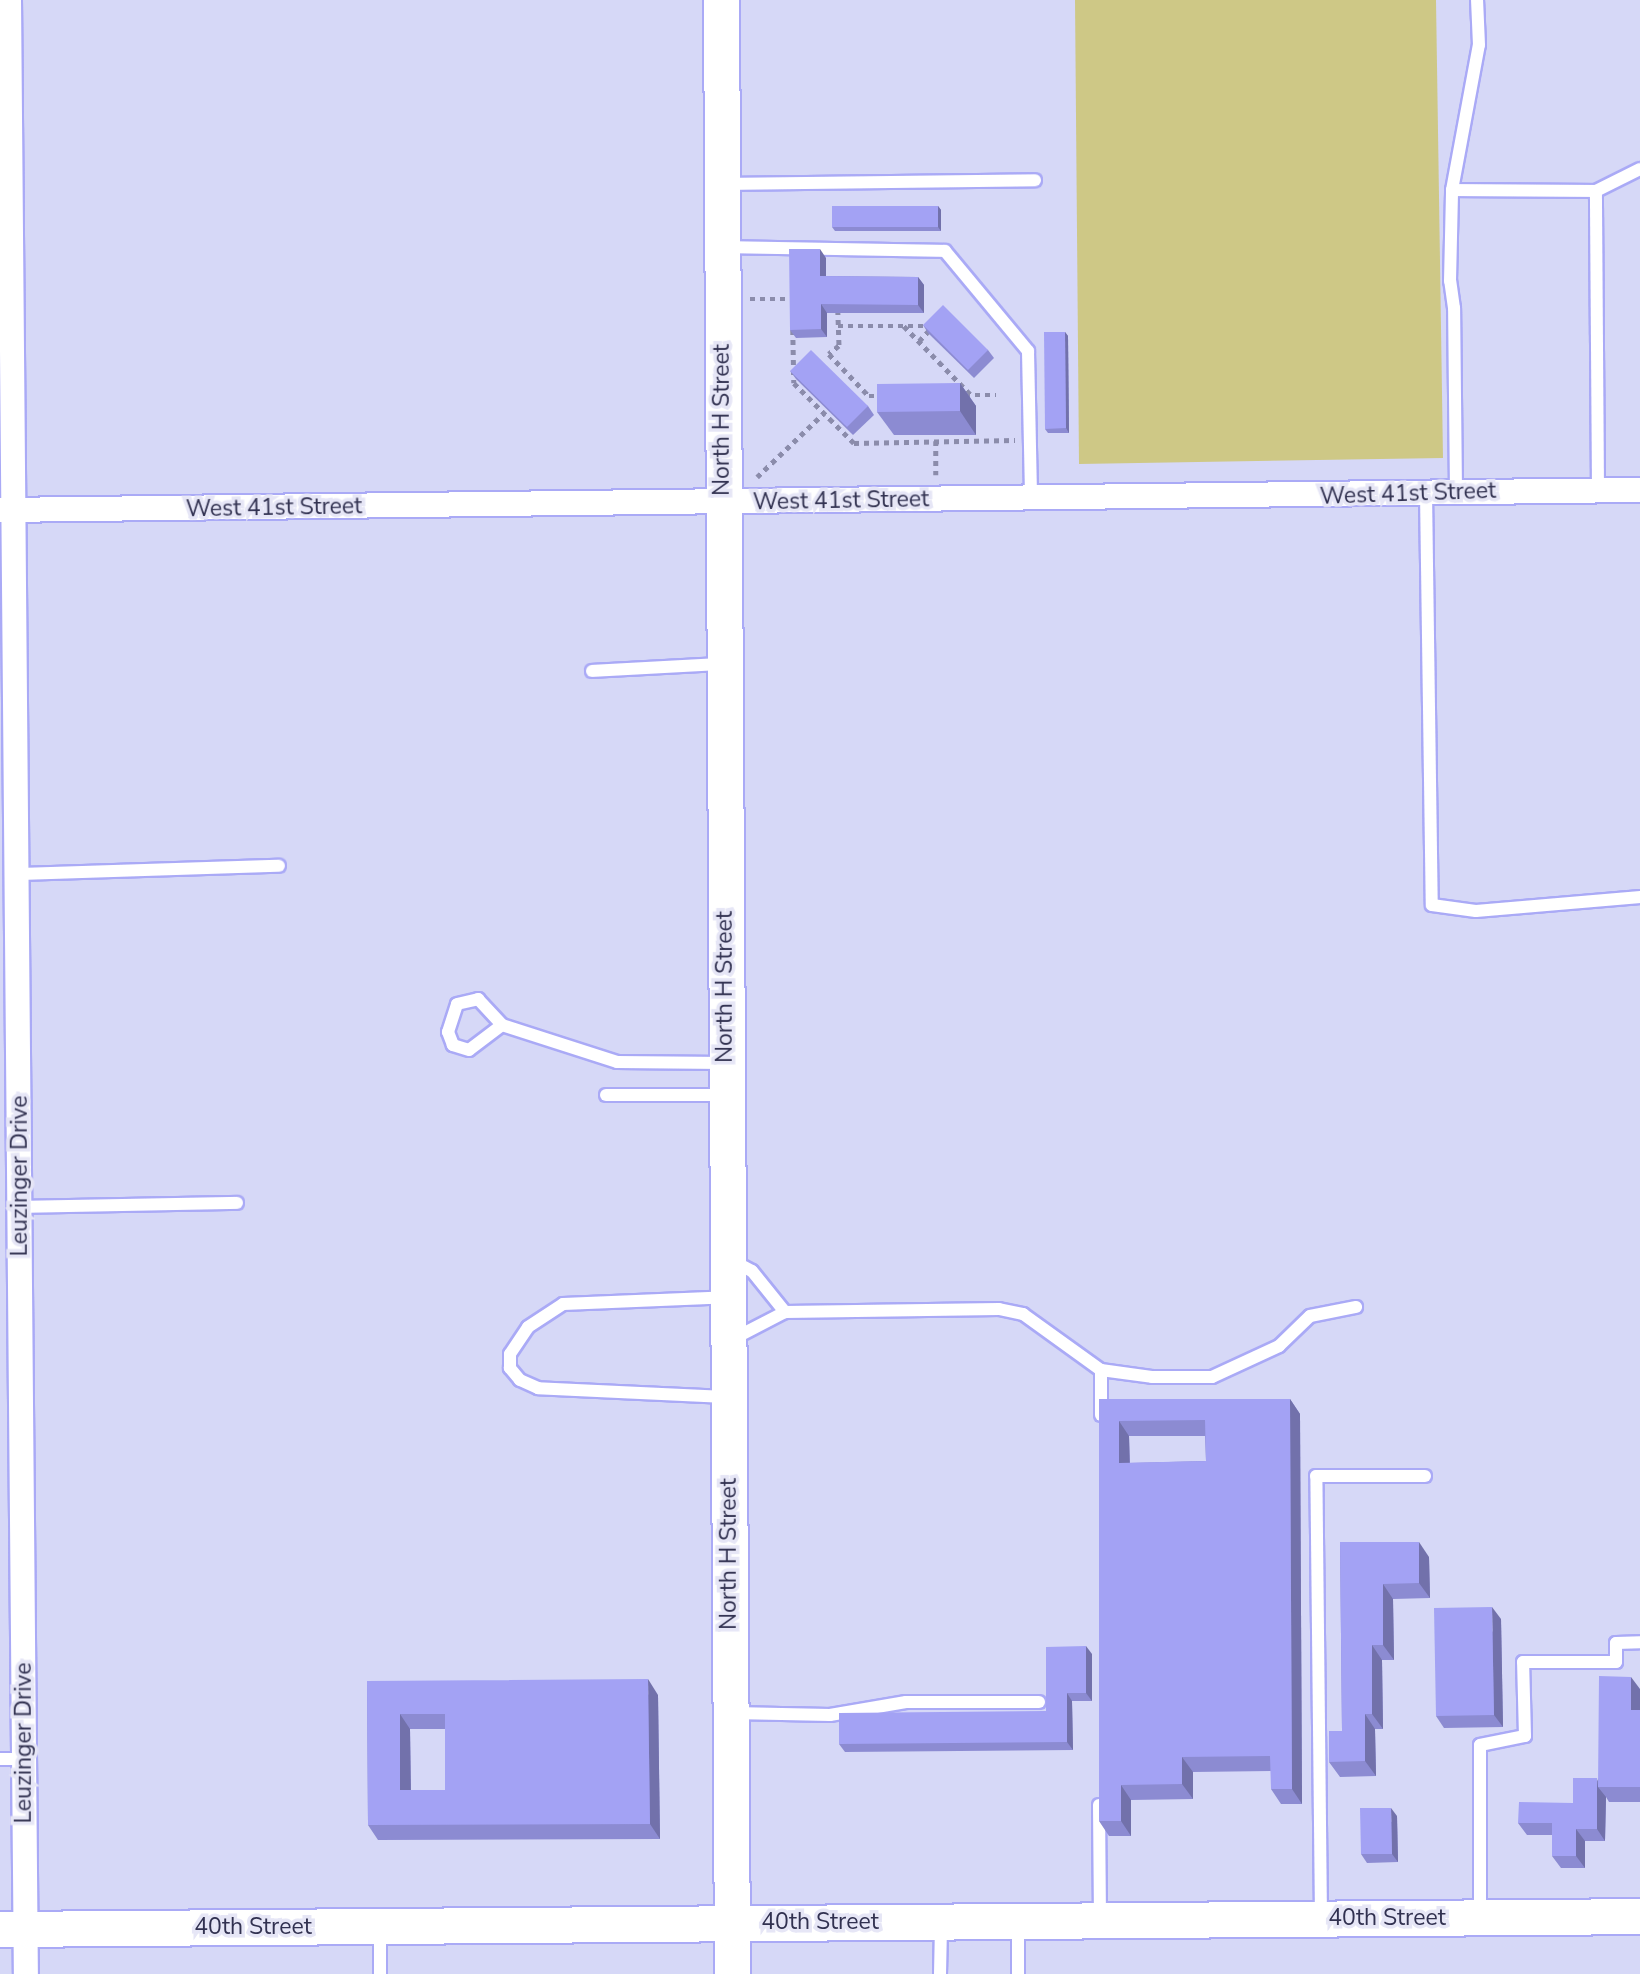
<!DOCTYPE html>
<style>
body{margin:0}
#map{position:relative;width:1640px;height:1974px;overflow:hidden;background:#d6d8f7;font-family:"Nunito Sans",sans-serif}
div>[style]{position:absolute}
.green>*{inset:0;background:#cec886}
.path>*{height:4.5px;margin-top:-2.25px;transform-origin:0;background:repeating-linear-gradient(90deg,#8b8cab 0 5px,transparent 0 10px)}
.roads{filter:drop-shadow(2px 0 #aaaaf6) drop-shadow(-2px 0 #aaaaf6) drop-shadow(0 2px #aaaaf6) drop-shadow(0 -2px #aaaaf6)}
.lane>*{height:12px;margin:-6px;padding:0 6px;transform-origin:6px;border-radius:6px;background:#fff}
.street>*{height:24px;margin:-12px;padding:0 12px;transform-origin:12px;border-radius:12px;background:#fff}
.secondary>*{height:35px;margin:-17.5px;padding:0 17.5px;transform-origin:17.5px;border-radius:17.5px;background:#fff}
.wall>*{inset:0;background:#8c8bd2}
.shaded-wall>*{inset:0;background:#7271ab}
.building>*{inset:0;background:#a3a2f4}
span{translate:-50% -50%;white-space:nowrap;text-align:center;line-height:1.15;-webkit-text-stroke:7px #e6e6f6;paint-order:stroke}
.street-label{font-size:23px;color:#313150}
</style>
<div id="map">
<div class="green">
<div style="clip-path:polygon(1075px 0,1436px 0,1443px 458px,1079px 464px)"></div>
</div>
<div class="path">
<div style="left:750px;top:299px;width:43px"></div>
<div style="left:838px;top:310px;width:36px;rotate:88deg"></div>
<div style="left:839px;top:346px;width:13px;rotate:141deg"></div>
<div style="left:829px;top:354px;width:58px;rotate:46.4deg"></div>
<div style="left:869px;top:396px;width:14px"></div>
<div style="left:838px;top:326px;width:85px"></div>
<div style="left:904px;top:326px;width:96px;rotate:45.8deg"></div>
<div style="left:793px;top:330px;width:53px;rotate:88.9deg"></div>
<div style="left:794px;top:383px;width:85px;rotate:45deg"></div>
<div style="left:854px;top:443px;width:161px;rotate:-1.1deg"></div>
<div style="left:919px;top:341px;width:16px;rotate:-47deg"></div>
<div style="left:965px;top:395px;width:31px"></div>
<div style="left:936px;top:441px;width:34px;rotate:90deg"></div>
<div style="left:757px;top:477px;width:93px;rotate:-43.7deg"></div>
</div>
<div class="roads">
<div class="lane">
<div style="left:726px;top:184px;width:309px;rotate:-0.7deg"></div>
<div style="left:1452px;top:190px;width:144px;rotate:0.4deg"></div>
<div style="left:726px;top:247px;width:219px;rotate:1deg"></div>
<div style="left:945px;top:251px;width:130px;rotate:50.3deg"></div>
<div style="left:1028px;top:351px;width:149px;rotate:88.8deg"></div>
<div style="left:1598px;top:490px;width:299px;rotate:-90.4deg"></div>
<div style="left:1596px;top:191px;width:49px;rotate:-26.6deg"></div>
<div style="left:1456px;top:491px;width:183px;rotate:-90.6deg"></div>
<div style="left:1454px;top:308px;width:27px;rotate:-98deg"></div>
<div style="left:1450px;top:281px;width:91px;rotate:-88.7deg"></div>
<div style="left:1452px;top:190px;width:147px;rotate:-79.5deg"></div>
<div style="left:1479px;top:45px;width:45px;rotate:-92.5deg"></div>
<div style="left:1426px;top:493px;width:412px;rotate:89.2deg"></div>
<div style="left:1432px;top:905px;width:44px;rotate:7.8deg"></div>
<div style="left:1476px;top:911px;width:165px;rotate:-4.9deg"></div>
<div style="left:592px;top:671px;width:131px;rotate:-3.1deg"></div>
<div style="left:18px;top:874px;width:261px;rotate:-1.8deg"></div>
<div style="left:502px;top:1025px;width:41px;rotate:142.9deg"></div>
<div style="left:469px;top:1050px;width:17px;rotate:-163deg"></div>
<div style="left:453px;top:1045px;width:14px;rotate:-111deg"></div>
<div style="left:448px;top:1032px;width:29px;rotate:-72deg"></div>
<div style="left:457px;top:1004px;width:22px;rotate:-13deg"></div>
<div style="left:478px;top:999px;width:35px;rotate:47deg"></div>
<div style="left:502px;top:1025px;width:121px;rotate:17.8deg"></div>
<div style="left:617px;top:1062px;width:108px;rotate:0.5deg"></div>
<div style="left:606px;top:1095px;width:119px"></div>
<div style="left:21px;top:1207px;width:216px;rotate:-1.1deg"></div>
<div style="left:733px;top:1261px;width:21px;rotate:28deg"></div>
<div style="left:752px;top:1271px;width:53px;rotate:51.2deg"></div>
<div style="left:785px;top:1312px;width:59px;rotate:152.6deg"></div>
<div style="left:785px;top:1312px;width:214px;rotate:-0.8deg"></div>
<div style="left:999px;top:1309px;width:25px;rotate:12deg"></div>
<div style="left:1023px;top:1314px;width:96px;rotate:35.7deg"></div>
<div style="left:1101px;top:1370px;width:51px;rotate:7.8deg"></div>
<div style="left:1152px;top:1377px;width:60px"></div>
<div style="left:1212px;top:1377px;width:74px;rotate:-24.8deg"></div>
<div style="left:1279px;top:1346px;width:43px;rotate:-44.1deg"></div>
<div style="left:1310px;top:1316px;width:47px;rotate:-11.1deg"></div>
<div style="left:726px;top:1397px;width:188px;rotate:-177.3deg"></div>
<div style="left:538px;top:1388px;width:20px;rotate:-156deg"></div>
<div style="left:520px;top:1380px;width:16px;rotate:-130deg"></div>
<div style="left:510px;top:1368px;width:14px;rotate:-90deg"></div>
<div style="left:510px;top:1354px;width:32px;rotate:-56deg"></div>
<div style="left:528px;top:1327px;width:42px;rotate:-33.3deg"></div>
<div style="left:563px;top:1304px;width:164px;rotate:-2.4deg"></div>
<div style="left:1101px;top:1415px;width:45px;rotate:-90deg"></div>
<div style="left:733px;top:1713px;width:97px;rotate:1.2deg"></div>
<div style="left:830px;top:1715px;width:77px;rotate:-9.7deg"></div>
<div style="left:906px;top:1702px;width:133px"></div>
<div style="left:0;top:1759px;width:24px"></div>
<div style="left:1099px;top:1805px;width:114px;rotate:89.5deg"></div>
<div style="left:1480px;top:1917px;width:172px;rotate:-90deg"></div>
<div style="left:1480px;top:1745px;width:46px;rotate:-11.3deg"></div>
<div style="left:1525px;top:1736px;width:74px;rotate:-91.5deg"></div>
<div style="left:1523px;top:1662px;width:93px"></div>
<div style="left:1616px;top:1662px;width:19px;rotate:-90deg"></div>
<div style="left:1616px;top:1643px;width:24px;rotate:-2deg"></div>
<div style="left:1321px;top:1918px;width:442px;rotate:-90.6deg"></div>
<div style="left:1316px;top:1476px;width:109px"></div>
<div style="left:1018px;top:1922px;width:52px;rotate:90deg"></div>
<div style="left:380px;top:1927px;width:47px;rotate:90deg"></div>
<div style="left:940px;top:1974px;width:49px;rotate:-88.8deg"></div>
</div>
<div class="street">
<div style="left:9px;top:0;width:1974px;rotate:89.51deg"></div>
<div style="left:0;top:510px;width:1640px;rotate:-0.7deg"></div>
</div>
<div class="secondary">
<div style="left:721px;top:0;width:1974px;rotate:89.68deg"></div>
<div style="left:0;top:1929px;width:1640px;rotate:-0.45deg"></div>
</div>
</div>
<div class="wall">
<div style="clip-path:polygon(938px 206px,941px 210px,941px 231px,835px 231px,832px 227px)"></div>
<div style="clip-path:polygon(826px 258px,826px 276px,918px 277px,924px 285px,924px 313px,827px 313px,827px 337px,796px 338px,790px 330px)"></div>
<div style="clip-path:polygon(923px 325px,988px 350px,994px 358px,974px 378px,928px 333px)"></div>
<div style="clip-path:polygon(1065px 332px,1068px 336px,1069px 433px,1048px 433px,1045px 429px)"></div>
<div style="clip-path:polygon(790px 371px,868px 406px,874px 415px,853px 435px,796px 379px)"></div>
<div style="clip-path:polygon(960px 383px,976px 406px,976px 435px,894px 435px,877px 412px)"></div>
<div style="clip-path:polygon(evenodd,1099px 1399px,1290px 1399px,1300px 1414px,1302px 1804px,1281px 1804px,1271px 1789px,1271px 1771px,1193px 1772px,1193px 1799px,1131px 1800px,1131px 1836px,1109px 1836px,1099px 1821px,1099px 1399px,1129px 1436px,1205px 1436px,1206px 1461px,1130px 1463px,1129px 1436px)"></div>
<div style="clip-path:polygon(1340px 1542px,1429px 1557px,1430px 1598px,1393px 1599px,1394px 1660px,1382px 1660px,1383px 1729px,1375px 1729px,1376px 1776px,1340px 1777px,1329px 1762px,1342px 1731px)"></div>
<div style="clip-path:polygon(1501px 1619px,1503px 1727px,1444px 1728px,1436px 1716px)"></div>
<div style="clip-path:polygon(1092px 1654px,1092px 1701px,1072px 1701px,1073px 1750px,845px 1752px,839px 1744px,1046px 1711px)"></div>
<div style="clip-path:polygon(evenodd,367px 1681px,658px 1695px,660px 1839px,378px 1840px,368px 1825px,367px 1681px,410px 1729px,445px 1729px,445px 1790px,411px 1790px,410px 1729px)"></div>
<div style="clip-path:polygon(1640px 1689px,1640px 1802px,1609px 1802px,1606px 1797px,1605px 1841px,1585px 1841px,1585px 1868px,1561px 1868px,1552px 1856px,1552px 1835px,1527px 1835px,1518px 1823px,1573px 1803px,1598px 1780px)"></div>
<div style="clip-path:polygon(1397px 1816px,1398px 1862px,1367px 1863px,1361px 1854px)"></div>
</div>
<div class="shaded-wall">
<div style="clip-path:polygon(938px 206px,941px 210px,941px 231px,938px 227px)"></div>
<div style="clip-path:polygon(820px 249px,826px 258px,826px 284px,820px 276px)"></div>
<div style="clip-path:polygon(918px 277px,924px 285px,924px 313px,918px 305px)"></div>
<div style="clip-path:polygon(821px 304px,827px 313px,827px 337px,821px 329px)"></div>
<div style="clip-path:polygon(1065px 332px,1068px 336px,1069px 433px,1066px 428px)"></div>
<div style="clip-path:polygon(960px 383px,976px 406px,976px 435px,960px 411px)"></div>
<div style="clip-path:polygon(1290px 1399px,1300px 1414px,1302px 1804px,1292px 1789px)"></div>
<div style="clip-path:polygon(1119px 1421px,1129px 1436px,1130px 1478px,1119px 1463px)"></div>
<div style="clip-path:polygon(1419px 1542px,1429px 1557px,1430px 1598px,1419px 1583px)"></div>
<div style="clip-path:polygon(1383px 1584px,1393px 1599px,1394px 1660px,1383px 1645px)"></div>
<div style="clip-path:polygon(1492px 1607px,1501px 1619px,1503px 1727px,1494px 1715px)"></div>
<div style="clip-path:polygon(1372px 1645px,1382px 1660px,1383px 1729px,1372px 1714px)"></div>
<div style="clip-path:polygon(1086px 1646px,1092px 1654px,1092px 1701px,1086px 1693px)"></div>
<div style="clip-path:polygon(1631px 1677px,1640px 1689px,1640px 1723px,1631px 1710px)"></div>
<div style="clip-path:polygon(648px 1679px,658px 1695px,660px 1839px,650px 1824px)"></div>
<div style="clip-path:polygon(1067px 1693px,1072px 1701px,1073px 1750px,1067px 1742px)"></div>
<div style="clip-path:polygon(400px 1714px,410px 1729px,411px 1805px,400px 1790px)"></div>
<div style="clip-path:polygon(1365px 1714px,1375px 1729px,1376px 1776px,1365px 1761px)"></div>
<div style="clip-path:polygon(1182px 1757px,1193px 1772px,1193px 1799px,1182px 1784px)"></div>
<div style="clip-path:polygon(1597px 1778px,1598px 1787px,1606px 1797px,1605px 1841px,1597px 1829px)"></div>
<div style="clip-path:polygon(1121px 1785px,1131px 1800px,1131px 1836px,1121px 1821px)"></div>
<div style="clip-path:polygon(1391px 1808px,1397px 1816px,1398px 1862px,1392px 1854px)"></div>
<div style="clip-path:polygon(1576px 1829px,1585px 1841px,1585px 1868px,1576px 1856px)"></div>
</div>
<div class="building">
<div style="clip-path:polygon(832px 206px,938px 206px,938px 227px,832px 227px)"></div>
<div style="clip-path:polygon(789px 249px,820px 249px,820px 276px,918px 277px,918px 305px,821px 304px,821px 329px,790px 330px)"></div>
<div style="clip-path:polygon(943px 305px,988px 350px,968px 370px,923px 325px)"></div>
<div style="clip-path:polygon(1044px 332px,1065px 332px,1066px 428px,1045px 429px)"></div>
<div style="clip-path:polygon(811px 350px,868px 406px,847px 427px,790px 371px)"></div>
<div style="clip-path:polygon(960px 383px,960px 411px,877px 412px,877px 384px)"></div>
<div style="clip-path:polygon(evenodd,1099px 1399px,1290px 1399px,1292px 1789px,1271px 1789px,1270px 1756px,1182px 1757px,1182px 1784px,1121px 1785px,1121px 1821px,1099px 1821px,1099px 1399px,1205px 1420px,1206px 1461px,1119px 1463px,1119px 1421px,1205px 1420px)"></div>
<div style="clip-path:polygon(1340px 1542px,1419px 1542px,1419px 1583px,1383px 1584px,1383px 1645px,1372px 1645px,1372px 1714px,1365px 1714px,1365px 1761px,1329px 1762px,1329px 1731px,1342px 1731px)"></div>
<div style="clip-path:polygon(1492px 1607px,1494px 1715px,1436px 1716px,1434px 1608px)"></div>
<div style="clip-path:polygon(1086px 1646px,1086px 1693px,1067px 1693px,1067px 1742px,839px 1744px,839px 1713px,1046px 1711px,1046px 1647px)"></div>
<div style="clip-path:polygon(1599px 1676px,1631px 1677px,1631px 1710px,1640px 1710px,1640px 1787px,1598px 1787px)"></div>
<div style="clip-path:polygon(evenodd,648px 1679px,650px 1824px,368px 1825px,367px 1681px,648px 1679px,400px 1714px,445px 1714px,445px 1790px,400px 1790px,400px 1714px)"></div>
<div style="clip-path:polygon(1573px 1778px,1597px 1778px,1597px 1829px,1576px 1829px,1576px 1856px,1552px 1856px,1552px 1823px,1518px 1823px,1519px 1802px,1573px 1803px)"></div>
<div style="clip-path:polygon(1360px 1808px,1391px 1808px,1392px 1854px,1361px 1854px)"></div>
</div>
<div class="street-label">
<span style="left:722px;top:420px;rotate:-90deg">North H Street</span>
<span style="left:1408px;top:494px;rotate:-2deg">West 41st Street</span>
<span style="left:841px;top:501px;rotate:-1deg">West 41st Street</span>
<span style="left:274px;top:508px;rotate:-1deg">West 41st Street</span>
<span style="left:725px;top:987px;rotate:-90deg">North H Street</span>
<span style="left:20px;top:1176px;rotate:-90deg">Leuzinger Drive</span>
<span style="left:729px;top:1554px;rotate:-90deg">North H Street</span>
<span style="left:24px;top:1743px;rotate:-90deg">Leuzinger Drive</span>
<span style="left:1387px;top:1918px">40th Street</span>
<span style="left:820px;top:1922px">40th Street</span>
<span style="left:253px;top:1927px">40th Street</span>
</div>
</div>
